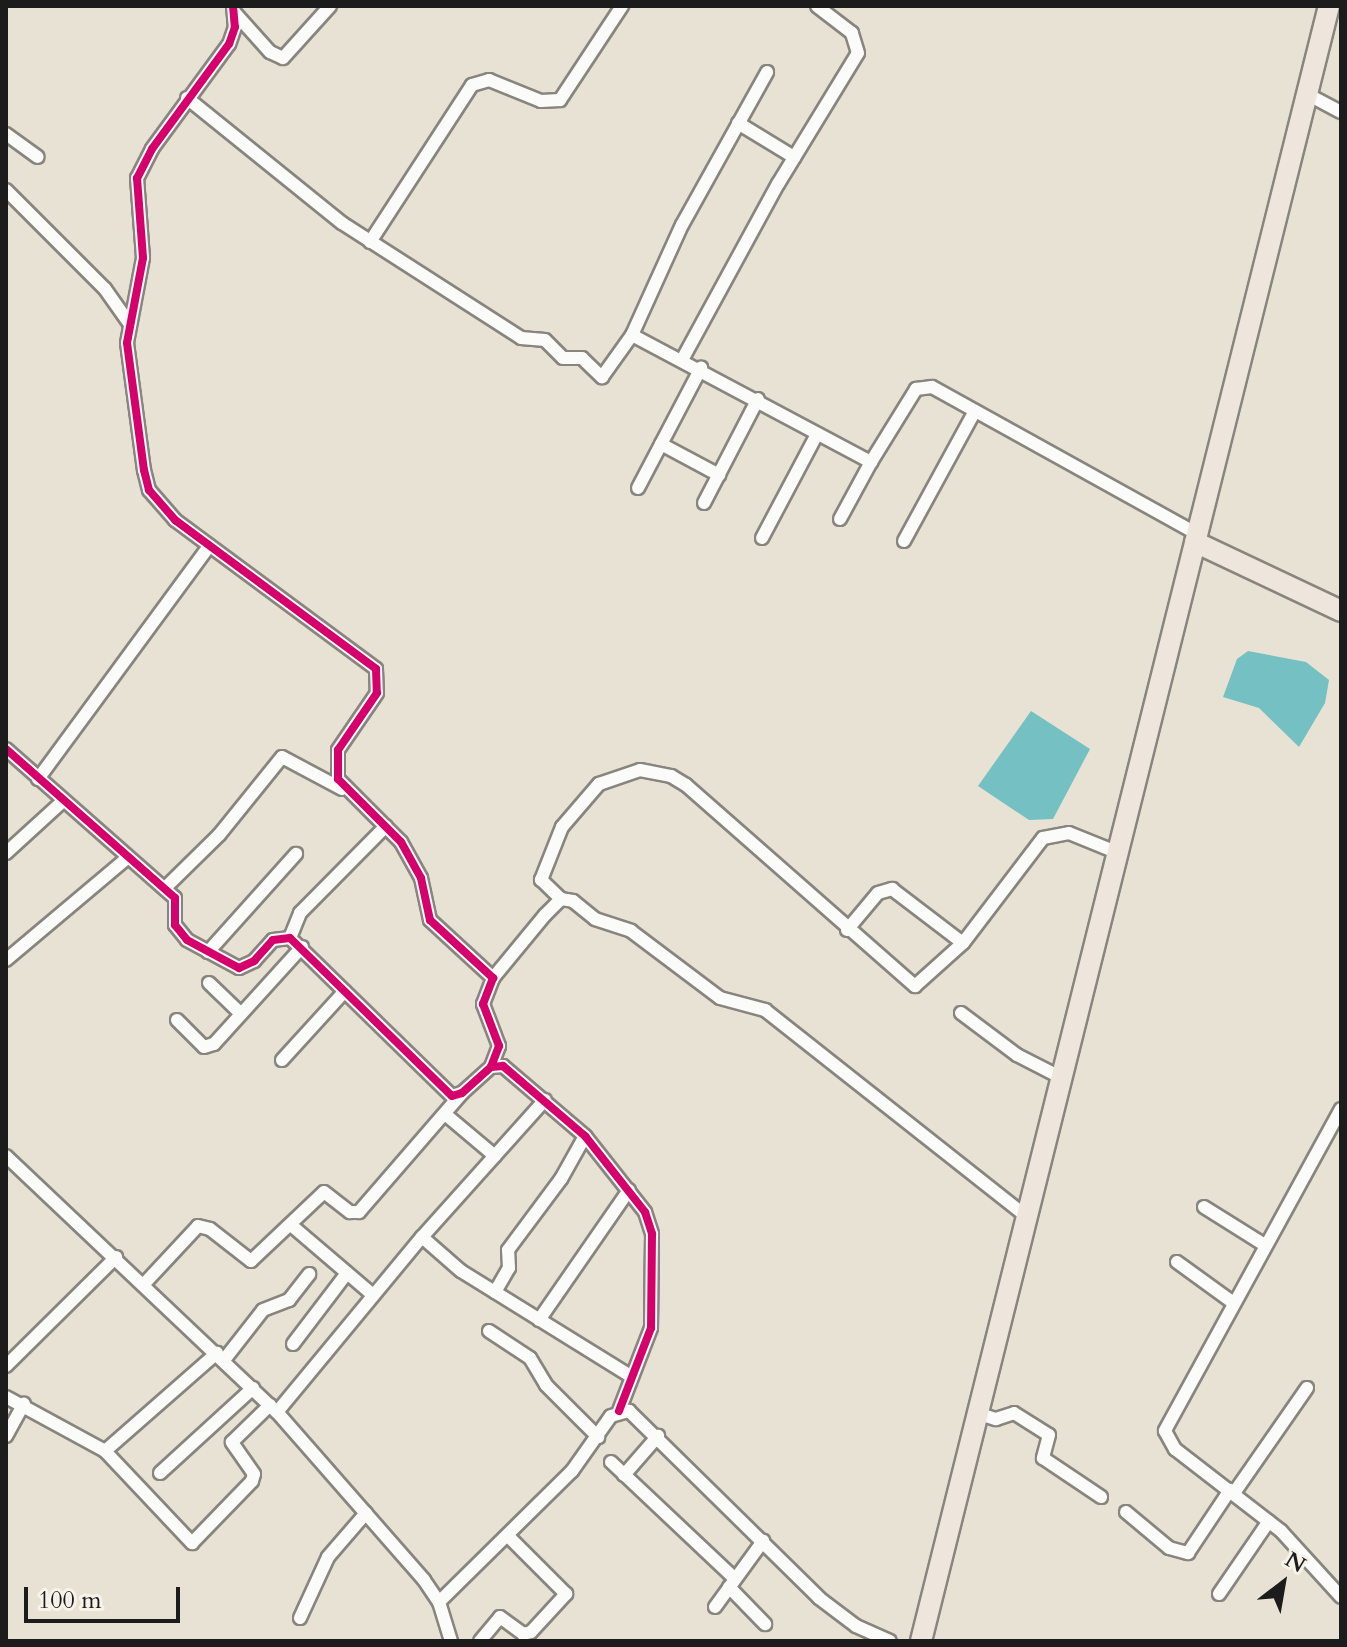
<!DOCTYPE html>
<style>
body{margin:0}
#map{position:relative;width:1347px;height:1647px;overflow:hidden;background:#e7e2d4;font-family:Cardo,serif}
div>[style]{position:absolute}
.water>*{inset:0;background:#74c0c2}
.roads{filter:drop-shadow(2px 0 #88857e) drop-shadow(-2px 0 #88857e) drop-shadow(0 2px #88857e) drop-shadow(0 -2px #88857e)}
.minor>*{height:12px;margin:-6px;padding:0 6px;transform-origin:6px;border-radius:6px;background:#fbfbf9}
.trunk>*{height:20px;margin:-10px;padding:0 10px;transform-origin:10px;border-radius:10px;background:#eee5dd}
.cycleway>*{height:8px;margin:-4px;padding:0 4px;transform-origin:4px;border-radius:4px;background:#d6006c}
span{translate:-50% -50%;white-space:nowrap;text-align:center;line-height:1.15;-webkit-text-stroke:8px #f7f3e8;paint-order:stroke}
.frame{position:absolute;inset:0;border:8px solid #1c1c1c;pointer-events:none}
.north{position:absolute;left:1243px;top:1543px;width:80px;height:80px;-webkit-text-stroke:6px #f7f3e8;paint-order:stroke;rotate:31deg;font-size:22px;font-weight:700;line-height:32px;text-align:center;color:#1c1c1c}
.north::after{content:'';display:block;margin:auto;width:28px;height:36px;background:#1c1c1c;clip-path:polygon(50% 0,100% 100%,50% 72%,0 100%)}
.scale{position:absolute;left:24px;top:1587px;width:156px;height:36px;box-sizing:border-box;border:4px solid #1c1c1c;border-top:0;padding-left:10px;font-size:24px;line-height:28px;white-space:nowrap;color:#1c1c1c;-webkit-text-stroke:6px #f7f3e8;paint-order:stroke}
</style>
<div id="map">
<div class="water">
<div style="clip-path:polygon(1248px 651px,1306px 662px,1329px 680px,1325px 703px,1299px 747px,1259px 708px,1223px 697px,1237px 659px)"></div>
<div style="clip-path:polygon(1031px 711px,1090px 749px,1053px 819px,1029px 820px,978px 786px)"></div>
</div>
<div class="roads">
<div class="minor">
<div style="left:233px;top:6px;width:21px;rotate:85deg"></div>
<div style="left:235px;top:27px;width:18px;rotate:109deg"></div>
<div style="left:229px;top:44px;width:130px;rotate:126.3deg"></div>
<div style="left:152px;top:149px;width:33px;rotate:117deg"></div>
<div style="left:137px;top:178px;width:80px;rotate:85.7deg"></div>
<div style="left:143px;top:258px;width:86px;rotate:100.7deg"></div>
<div style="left:127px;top:343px;width:128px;rotate:82.4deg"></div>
<div style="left:144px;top:470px;width:21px;rotate:76deg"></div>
<div style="left:149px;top:490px;width:40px;rotate:49deg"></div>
<div style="left:175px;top:520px;width:250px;rotate:36.5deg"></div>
<div style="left:376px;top:669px;width:24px;rotate:88deg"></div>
<div style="left:377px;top:693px;width:69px;rotate:124.4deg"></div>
<div style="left:338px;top:750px;width:29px;rotate:90deg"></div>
<div style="left:338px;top:779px;width:89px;rotate:45deg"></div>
<div style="left:401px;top:842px;width:41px;rotate:60.9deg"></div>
<div style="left:421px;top:878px;width:43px;rotate:77.9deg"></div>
<div style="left:430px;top:920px;width:86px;rotate:42.6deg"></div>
<div style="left:493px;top:978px;width:28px;rotate:111deg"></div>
<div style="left:483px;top:1004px;width:45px;rotate:69.1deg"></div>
<div style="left:499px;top:1046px;width:22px;rotate:111deg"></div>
<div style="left:235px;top:13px;width:52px;rotate:48.1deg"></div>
<div style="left:270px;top:52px;width:14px;rotate:25deg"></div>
<div style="left:283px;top:58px;width:70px;rotate:-47.9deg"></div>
<div style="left:1307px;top:94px;width:38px;rotate:28deg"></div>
<div style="left:187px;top:98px;width:199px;rotate:38.9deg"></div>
<div style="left:342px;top:223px;width:213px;rotate:32.7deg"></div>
<div style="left:521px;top:338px;width:24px;rotate:5deg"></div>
<div style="left:545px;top:340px;width:25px;rotate:45deg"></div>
<div style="left:563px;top:358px;width:19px"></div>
<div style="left:582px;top:358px;width:28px;rotate:44deg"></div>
<div style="left:602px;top:377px;width:52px;rotate:-54.5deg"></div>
<div style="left:632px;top:335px;width:121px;rotate:-65.6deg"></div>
<div style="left:682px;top:225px;width:175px;rotate:-60.9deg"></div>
<div style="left:738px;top:123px;width:66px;rotate:31.3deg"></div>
<div style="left:6px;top:134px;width:39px;rotate:36deg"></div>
<div style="left:6px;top:190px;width:140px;rotate:45deg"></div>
<div style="left:105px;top:289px;width:42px;rotate:54.8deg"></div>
<div style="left:370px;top:242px;width:187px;rotate:-57deg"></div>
<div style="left:472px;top:85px;width:18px;rotate:-16deg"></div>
<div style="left:489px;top:80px;width:56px;rotate:22deg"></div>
<div style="left:541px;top:101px;width:19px;rotate:-3deg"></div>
<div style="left:560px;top:100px;width:113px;rotate:-56.6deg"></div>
<div style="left:632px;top:335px;width:271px;rotate:28deg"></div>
<div style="left:871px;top:462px;width:86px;rotate:-58.3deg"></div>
<div style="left:916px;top:389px;width:16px;rotate:-7deg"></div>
<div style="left:932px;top:387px;width:303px;rotate:29deg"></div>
<div style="left:683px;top:358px;width:198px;rotate:-61.4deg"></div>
<div style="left:778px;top:184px;width:153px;rotate:-58.6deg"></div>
<div style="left:858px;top:53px;width:21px;rotate:-107deg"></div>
<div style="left:852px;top:33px;width:44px;rotate:-142.4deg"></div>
<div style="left:661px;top:444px;width:66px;rotate:28.1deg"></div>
<div style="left:638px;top:488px;width:136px;rotate:-62.3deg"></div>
<div style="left:704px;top:503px;width:117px;rotate:-62.6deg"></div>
<div style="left:840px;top:519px;width:65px;rotate:-61.5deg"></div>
<div style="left:762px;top:538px;width:118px;rotate:-62.1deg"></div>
<div style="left:904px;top:541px;width:148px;rotate:-61.4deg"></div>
<div style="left:6px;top:749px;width:225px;rotate:41.4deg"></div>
<div style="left:175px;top:898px;width:27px;rotate:90deg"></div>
<div style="left:175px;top:925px;width:19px;rotate:51deg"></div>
<div style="left:187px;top:940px;width:59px;rotate:28.3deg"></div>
<div style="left:239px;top:968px;width:17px;rotate:-25deg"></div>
<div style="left:254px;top:961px;width:28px;rotate:-48deg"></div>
<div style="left:273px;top:940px;width:17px;rotate:-7deg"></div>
<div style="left:290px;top:938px;width:226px;rotate:44.3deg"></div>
<div style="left:452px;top:1096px;width:10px;rotate:-17deg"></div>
<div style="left:462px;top:1093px;width:39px;rotate:-42deg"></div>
<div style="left:491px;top:1067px;width:12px;rotate:-5deg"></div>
<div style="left:503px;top:1066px;width:108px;rotate:40.5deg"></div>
<div style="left:585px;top:1136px;width:97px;rotate:51.7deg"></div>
<div style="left:645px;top:1212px;width:23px;rotate:72deg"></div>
<div style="left:652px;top:1234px;width:94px;rotate:90.6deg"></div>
<div style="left:651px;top:1328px;width:89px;rotate:111.1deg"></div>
<div style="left:38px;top:779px;width:289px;rotate:-53.7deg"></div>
<div style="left:6px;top:853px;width:77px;rotate:-42.4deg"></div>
<div style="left:165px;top:888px;width:76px;rotate:-44.5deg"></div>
<div style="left:219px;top:835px;width:100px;rotate:-51.1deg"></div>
<div style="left:282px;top:757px;width:68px;rotate:28.1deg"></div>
<div style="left:561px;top:899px;width:28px;rotate:-136deg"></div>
<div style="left:541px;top:880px;width:57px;rotate:-68.4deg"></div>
<div style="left:562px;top:827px;width:57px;rotate:-49.3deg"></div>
<div style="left:599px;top:784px;width:43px;rotate:-18.9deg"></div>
<div style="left:640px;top:770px;width:32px;rotate:11deg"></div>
<div style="left:671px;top:776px;width:17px;rotate:31deg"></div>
<div style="left:686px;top:785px;width:305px;rotate:41.3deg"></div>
<div style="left:915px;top:986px;width:64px;rotate:-41.9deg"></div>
<div style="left:963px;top:943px;width:132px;rotate:-52.7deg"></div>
<div style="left:1043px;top:838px;width:26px;rotate:-11deg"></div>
<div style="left:1069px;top:833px;width:51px;rotate:22deg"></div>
<div style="left:847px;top:930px;width:48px;rotate:-50deg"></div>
<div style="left:878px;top:893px;width:15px;rotate:-16deg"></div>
<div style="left:892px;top:889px;width:89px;rotate:37.3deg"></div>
<div style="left:290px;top:938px;width:27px;rotate:-68deg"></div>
<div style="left:300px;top:913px;width:122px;rotate:-45.3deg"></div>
<div style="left:208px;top:952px;width:132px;rotate:-48.1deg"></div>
<div style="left:6px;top:960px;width:158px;rotate:-40.1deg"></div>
<div style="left:493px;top:978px;width:82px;rotate:-50.5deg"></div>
<div style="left:545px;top:915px;width:23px;rotate:-45deg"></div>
<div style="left:561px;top:899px;width:12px;rotate:9deg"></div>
<div style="left:573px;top:901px;width:28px;rotate:39deg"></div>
<div style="left:595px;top:919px;width:38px;rotate:18deg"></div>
<div style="left:631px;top:931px;width:111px;rotate:37deg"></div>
<div style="left:720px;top:998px;width:47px;rotate:14.9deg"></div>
<div style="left:765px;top:1010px;width:333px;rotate:38.3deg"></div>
<div style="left:209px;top:983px;width:42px;rotate:44deg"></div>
<div style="left:961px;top:1013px;width:70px;rotate:36.9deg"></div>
<div style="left:1017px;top:1055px;width:48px;rotate:27.1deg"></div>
<div style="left:177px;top:1020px;width:38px;rotate:45deg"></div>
<div style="left:204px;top:1047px;width:10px;rotate:-17deg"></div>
<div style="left:214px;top:1044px;width:131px;rotate:-47.8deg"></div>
<div style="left:282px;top:1060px;width:93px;rotate:-47.6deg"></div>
<div style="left:1341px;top:1109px;width:367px;rotate:118.7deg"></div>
<div style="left:1165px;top:1431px;width:21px;rotate:61deg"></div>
<div style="left:1175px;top:1449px;width:134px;rotate:37.7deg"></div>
<div style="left:1281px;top:1531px;width:89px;rotate:47.7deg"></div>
<div style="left:445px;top:1114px;width:65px;rotate:40deg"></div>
<div style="left:6px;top:1156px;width:373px;rotate:43.4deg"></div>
<div style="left:277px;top:1412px;width:223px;rotate:48.8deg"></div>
<div style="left:424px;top:1580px;width:27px;rotate:56deg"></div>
<div style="left:439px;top:1602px;width:41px;rotate:72.9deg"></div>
<div style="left:1204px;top:1207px;width:70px;rotate:32.1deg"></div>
<div style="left:291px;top:1225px;width:108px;rotate:40.5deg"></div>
<div style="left:422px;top:1237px;width:52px;rotate:41.1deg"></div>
<div style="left:461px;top:1271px;width:201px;rotate:31.8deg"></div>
<div style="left:1177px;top:1262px;width:68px;rotate:36deg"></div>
<div style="left:144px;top:1284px;width:79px;rotate:-47deg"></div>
<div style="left:198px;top:1226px;width:12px;rotate:14deg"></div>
<div style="left:210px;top:1229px;width:52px;rotate:38deg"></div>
<div style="left:251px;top:1261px;width:100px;rotate:-43.4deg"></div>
<div style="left:324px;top:1192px;width:33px;rotate:38deg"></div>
<div style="left:350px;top:1212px;width:9px"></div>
<div style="left:359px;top:1212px;width:157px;rotate:-49.1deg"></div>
<div style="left:495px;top:1292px;width:28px;rotate:-60deg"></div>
<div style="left:509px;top:1268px;width:18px;rotate:-93deg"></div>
<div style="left:508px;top:1250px;width:89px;rotate:-53.3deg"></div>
<div style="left:561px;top:1179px;width:49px;rotate:-60.8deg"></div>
<div style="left:539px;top:1320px;width:158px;rotate:-55.3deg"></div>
<div style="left:489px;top:1331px;width:49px;rotate:33.4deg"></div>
<div style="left:530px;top:1358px;width:31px;rotate:59deg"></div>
<div style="left:546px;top:1385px;width:74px;rotate:45deg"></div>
<div style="left:293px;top:1344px;width:89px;rotate:-52.7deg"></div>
<div style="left:224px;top:1360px;width:63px;rotate:-52deg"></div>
<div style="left:263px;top:1310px;width:28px;rotate:-21deg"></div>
<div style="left:289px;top:1300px;width:33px;rotate:-52deg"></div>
<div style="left:6px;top:1366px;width:155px;rotate:-44.7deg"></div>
<div style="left:6px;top:1397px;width:113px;rotate:28.6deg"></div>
<div style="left:105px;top:1451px;width:127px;rotate:46.6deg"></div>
<div style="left:192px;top:1543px;width:86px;rotate:-45.9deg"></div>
<div style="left:252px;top:1481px;width:7px;rotate:-74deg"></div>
<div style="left:254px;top:1474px;width:39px;rotate:-125deg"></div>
<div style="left:232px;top:1442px;width:53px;rotate:-44.2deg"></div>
<div style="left:277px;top:1412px;width:227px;rotate:-50.4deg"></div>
<div style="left:422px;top:1237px;width:184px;rotate:-48.1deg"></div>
<div style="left:977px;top:1413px;width:20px;rotate:18deg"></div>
<div style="left:996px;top:1419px;width:19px;rotate:-18deg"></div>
<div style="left:1014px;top:1413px;width:41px;rotate:32.2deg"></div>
<div style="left:1049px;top:1435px;width:24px;rotate:105deg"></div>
<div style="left:1043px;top:1458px;width:70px;rotate:33.9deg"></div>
<div style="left:6px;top:1436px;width:37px;rotate:-61deg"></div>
<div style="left:105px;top:1451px;width:149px;rotate:-41.2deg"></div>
<div style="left:611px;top:1462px;width:170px;rotate:43.3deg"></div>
<div style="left:160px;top:1473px;width:126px;rotate:-42.4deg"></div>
<div style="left:624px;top:1475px;width:52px;rotate:-48.9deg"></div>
<div style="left:1234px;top:1493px;width:128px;rotate:-55.2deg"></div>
<div style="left:1126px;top:1512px;width:56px;rotate:39.9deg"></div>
<div style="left:1169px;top:1548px;width:20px;rotate:15deg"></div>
<div style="left:1188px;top:1553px;width:76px;rotate:-56.3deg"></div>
<div style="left:729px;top:1587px;width:52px;rotate:45.8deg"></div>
<div style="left:1219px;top:1594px;width:88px;rotate:-55.6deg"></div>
<div style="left:439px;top:1602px;width:187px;rotate:-44.6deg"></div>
<div style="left:572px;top:1471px;width:67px;rotate:-54.7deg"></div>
<div style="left:611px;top:1416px;width:19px;rotate:-16deg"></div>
<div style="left:629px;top:1411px;width:267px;rotate:44.5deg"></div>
<div style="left:819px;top:1598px;width:46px;rotate:37.1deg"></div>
<div style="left:856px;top:1626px;width:37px;rotate:24deg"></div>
<div style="left:715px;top:1607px;width:82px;rotate:-54deg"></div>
<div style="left:300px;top:1618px;width:67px;rotate:-65.3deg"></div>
<div style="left:328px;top:1557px;width:58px;rotate:-49.2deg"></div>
<div style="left:480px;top:1641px;width:31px;rotate:-50deg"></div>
<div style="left:500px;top:1617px;width:29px;rotate:36deg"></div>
<div style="left:523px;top:1634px;width:8px;rotate:-14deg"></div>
<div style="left:531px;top:1632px;width:52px;rotate:-47.4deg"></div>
<div style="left:566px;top:1594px;width:81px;rotate:-135deg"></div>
</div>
<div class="trunk">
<div style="left:1195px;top:542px;width:161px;rotate:25.3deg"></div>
<div style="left:921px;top:1641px;width:1685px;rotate:-75.99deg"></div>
</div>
</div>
<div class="cycleway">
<div style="left:233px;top:6px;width:21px;rotate:85deg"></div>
<div style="left:235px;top:27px;width:18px;rotate:109deg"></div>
<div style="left:229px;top:44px;width:130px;rotate:126.3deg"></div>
<div style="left:152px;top:149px;width:33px;rotate:117deg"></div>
<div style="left:137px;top:178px;width:80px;rotate:85.7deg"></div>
<div style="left:143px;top:258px;width:86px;rotate:100.7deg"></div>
<div style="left:127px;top:343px;width:128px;rotate:82.4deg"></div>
<div style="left:144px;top:470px;width:21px;rotate:76deg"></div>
<div style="left:149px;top:490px;width:40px;rotate:49deg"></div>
<div style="left:175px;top:520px;width:250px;rotate:36.5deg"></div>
<div style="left:376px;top:669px;width:24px;rotate:88deg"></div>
<div style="left:377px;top:693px;width:69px;rotate:124.4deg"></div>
<div style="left:338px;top:750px;width:29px;rotate:90deg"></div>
<div style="left:338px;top:779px;width:89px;rotate:45deg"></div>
<div style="left:401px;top:842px;width:41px;rotate:60.9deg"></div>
<div style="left:421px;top:878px;width:43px;rotate:77.9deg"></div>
<div style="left:430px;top:920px;width:86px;rotate:42.6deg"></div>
<div style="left:493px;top:978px;width:28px;rotate:111deg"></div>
<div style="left:483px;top:1004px;width:45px;rotate:69.1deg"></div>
<div style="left:499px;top:1046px;width:22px;rotate:111deg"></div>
<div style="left:6px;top:749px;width:225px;rotate:41.4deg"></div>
<div style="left:175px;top:898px;width:27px;rotate:90deg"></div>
<div style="left:175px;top:925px;width:19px;rotate:51deg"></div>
<div style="left:187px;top:940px;width:59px;rotate:28.3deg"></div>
<div style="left:239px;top:968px;width:17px;rotate:-25deg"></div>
<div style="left:254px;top:961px;width:28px;rotate:-48deg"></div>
<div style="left:273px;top:940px;width:17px;rotate:-7deg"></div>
<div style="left:290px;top:938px;width:226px;rotate:44.3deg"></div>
<div style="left:452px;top:1096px;width:10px;rotate:-17deg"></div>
<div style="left:462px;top:1093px;width:39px;rotate:-42deg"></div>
<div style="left:491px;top:1067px;width:12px;rotate:-5deg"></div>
<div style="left:503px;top:1066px;width:108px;rotate:40.5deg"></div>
<div style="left:585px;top:1136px;width:97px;rotate:51.7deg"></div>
<div style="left:645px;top:1212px;width:23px;rotate:72deg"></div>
<div style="left:652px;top:1234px;width:94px;rotate:90.6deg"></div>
<div style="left:651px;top:1328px;width:89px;rotate:111.1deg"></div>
</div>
<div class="frame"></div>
<div class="north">N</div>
<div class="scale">100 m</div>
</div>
